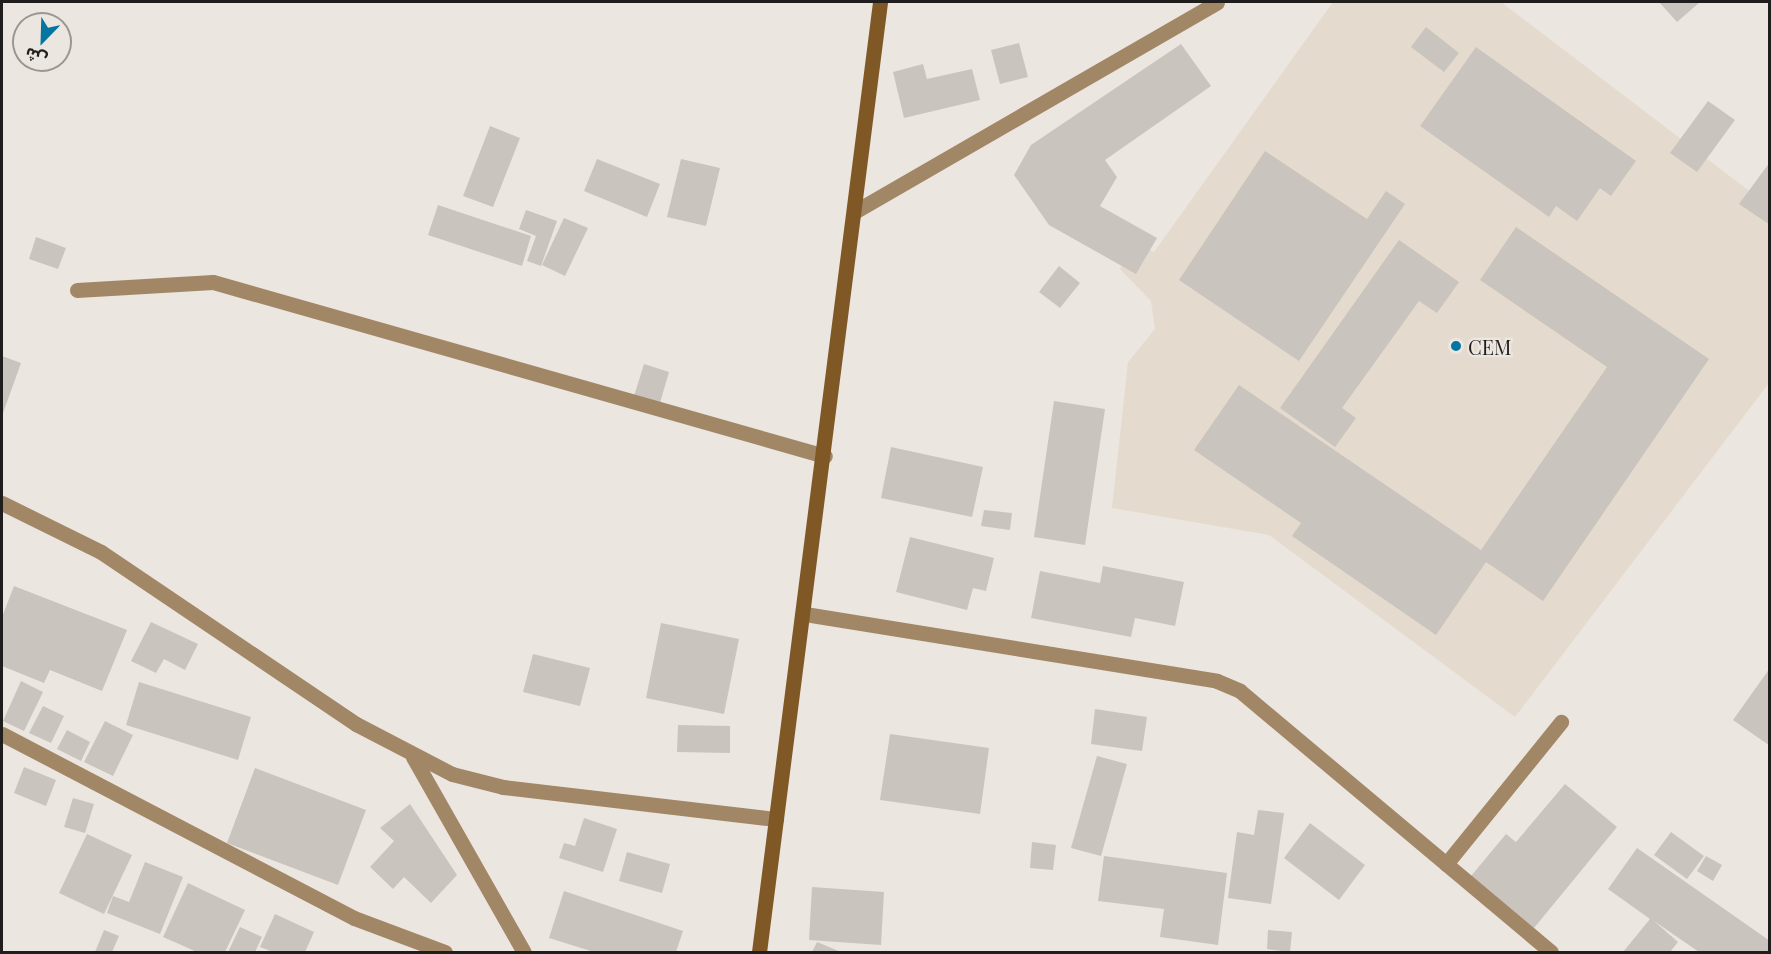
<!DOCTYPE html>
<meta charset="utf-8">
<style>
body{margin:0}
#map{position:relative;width:1771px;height:954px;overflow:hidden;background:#ece6e0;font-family:"Playfair Display","Noto Sans Arabic",serif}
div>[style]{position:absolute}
.built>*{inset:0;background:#e5dace}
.building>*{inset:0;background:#cac4be}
.street>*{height:15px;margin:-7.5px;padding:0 7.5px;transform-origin:7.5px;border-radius:7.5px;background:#a28767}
.secondary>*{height:15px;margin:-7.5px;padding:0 7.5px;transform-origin:7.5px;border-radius:7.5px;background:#7f5825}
.dots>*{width:16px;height:16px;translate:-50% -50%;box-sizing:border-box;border:3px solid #ece6e0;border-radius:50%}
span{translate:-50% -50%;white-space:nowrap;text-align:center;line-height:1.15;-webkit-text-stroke:4.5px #ece6e0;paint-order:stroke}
.poi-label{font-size:20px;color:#201e1c}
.left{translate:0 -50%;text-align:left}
.frame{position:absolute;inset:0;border:3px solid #201e1c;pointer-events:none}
.north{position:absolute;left:12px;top:12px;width:60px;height:60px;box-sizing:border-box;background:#ece6e0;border:2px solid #9a9692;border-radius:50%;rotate:203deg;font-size:16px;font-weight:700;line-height:24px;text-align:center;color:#201e1c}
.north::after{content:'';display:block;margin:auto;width:21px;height:27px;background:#0476a0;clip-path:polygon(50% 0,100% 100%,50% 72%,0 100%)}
</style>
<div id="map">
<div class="built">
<div style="clip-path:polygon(1333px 2px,1501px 2px,1769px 206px,1769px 383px,1515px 717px,1269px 535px,1112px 508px,1128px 362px,1155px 329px,1151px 301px,1120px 269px,1134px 244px,1154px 252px)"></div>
</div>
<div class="building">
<div style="clip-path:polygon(1659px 2px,1700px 2px,1677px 22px)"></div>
<div style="clip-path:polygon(1426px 27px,1459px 53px,1444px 72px,1411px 47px)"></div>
<div style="clip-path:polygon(1019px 43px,1028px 77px,1000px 84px,991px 50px)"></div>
<div style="clip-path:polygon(1181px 44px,1211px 86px,1105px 160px,1117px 177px,1100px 206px,1157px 238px,1136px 274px,1049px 225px,1014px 175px,1031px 145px)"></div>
<div style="clip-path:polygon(1476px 47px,1636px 161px,1611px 196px,1600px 188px,1577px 221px,1556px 206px,1549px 217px,1420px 126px)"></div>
<div style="clip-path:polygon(923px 64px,927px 79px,972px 69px,980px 100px,904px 118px,893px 72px)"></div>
<div style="clip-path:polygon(1708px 101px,1735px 120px,1697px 172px,1670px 153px)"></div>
<div style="clip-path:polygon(490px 126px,520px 138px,493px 207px,463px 196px)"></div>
<div style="clip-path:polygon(1265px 151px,1367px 219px,1386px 191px,1405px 204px,1299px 361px,1179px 280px)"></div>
<div style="clip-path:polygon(597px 159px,660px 184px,647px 217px,584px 191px)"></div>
<div style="clip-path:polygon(681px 159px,720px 168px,706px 226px,667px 217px)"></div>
<div style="clip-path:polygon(1770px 162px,1770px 225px,1739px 204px)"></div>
<div style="clip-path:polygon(438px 205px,531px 236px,522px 266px,428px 235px)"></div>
<div style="clip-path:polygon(526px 210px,557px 221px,541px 266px,527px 261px,536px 236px,519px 229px)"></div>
<div style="clip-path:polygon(564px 218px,588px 228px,565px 276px,542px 265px)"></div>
<div style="clip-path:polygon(1516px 227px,1709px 359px,1543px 601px,1486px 562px,1436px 635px,1292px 536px,1301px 523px,1194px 450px,1239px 385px,1481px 550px,1607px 367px,1480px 280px)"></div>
<div style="clip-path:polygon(36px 237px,66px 248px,58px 269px,29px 259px)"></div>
<div style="clip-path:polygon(1399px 240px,1459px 282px,1437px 313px,1419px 301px,1342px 408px,1356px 418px,1335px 447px,1280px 408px)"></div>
<div style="clip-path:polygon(1059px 266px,1080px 283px,1060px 308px,1039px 292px)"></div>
<div style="clip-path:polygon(2px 356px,21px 363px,2px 416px)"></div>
<div style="clip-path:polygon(644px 364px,669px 372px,660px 403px,634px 396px)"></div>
<div style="clip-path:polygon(1054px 401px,1105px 409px,1085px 545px,1034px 537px)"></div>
<div style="clip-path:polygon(891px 447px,983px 467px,972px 517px,881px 498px)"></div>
<div style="clip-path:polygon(984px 510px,1012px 513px,1010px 530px,981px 526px)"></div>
<div style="clip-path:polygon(910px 537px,994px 558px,986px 591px,973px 588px,967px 610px,896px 592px)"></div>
<div style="clip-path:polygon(1103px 566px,1184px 582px,1175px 626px,1135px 618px,1131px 637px,1031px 618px,1040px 571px,1100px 583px)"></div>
<div style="clip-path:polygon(14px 586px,127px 630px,102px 691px,50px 670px,44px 683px,2px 666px,2px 617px)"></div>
<div style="clip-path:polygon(151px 622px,198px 644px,185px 670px,164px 659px,156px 673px,131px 661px)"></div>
<div style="clip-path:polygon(661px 623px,739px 639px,724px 714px,646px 698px)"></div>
<div style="clip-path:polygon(533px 654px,590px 668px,580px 706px,523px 692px)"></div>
<div style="clip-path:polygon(1770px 668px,1770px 746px,1733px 720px)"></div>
<div style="clip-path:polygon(21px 681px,43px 692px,24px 731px,3px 721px)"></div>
<div style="clip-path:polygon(139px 682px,251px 717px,238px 760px,126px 725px)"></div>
<div style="clip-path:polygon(43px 706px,64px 716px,51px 743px,29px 733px)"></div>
<div style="clip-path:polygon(1095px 709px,1147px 717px,1142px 751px,1091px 744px)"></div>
<div style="clip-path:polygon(105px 721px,133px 735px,113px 776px,84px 762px)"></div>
<div style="clip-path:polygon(678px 725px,730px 726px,730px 753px,677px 752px)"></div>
<div style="clip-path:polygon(67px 730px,90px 742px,81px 761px,57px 749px)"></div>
<div style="clip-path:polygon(890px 734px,989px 748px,980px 814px,880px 800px)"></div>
<div style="clip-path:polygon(1097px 756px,1127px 764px,1101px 856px,1071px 848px)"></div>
<div style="clip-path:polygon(24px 767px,56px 780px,46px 806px,14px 793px)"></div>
<div style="clip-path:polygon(255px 768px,366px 810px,338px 885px,227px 843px)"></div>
<div style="clip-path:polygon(1565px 784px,1617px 827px,1534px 928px,1471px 876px,1506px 834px,1516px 842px)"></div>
<div style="clip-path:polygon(73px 798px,94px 804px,85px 833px,64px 827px)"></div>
<div style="clip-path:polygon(410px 804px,457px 875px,431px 903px,404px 877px,393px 889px,370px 867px,394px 841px,380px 828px)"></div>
<div style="clip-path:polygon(1258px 810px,1284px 813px,1271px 904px,1228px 898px,1237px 832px,1254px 835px)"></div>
<div style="clip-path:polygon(584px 818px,617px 829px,603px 872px,559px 858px,564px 843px,575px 846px)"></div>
<div style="clip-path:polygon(1310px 823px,1365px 865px,1339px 900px,1284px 858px)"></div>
<div style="clip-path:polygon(1671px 832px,1704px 856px,1687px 879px,1654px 855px)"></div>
<div style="clip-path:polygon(87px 834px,132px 855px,104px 914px,59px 893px)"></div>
<div style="clip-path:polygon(1032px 842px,1056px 845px,1053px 870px,1030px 868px)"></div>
<div style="clip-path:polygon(1637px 848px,1770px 941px,1770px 952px,1699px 952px,1654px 921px,1678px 942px,1670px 952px,1623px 952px,1650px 919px,1608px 889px)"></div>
<div style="clip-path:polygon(627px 852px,670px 864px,662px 893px,619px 881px)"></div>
<div style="clip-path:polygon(1104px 856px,1227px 873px,1218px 945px,1160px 937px,1164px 909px,1098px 901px)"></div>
<div style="clip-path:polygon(1706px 856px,1722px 865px,1713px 881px,1697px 871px)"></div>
<div style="clip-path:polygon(145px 862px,183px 877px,160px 934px,107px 913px,113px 896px,129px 902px)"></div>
<div style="clip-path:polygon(188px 883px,245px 910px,225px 952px,197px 952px,163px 937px)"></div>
<div style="clip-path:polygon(812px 887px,884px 892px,881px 945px,809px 940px)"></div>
<div style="clip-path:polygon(564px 891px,683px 931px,676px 952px,594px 952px,549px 938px)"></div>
<div style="clip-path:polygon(275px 914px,314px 932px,305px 952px,273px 952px,260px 947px)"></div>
<div style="clip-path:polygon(240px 927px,262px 937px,255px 952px,228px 952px)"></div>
<div style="clip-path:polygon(104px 930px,119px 936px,112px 952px,95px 952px)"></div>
<div style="clip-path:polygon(1268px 930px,1292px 932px,1290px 952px,1267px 949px)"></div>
<div style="clip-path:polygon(817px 942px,841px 952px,812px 952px)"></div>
</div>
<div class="street">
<div style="left:854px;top:212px;width:419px;rotate:-30deg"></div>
<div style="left:77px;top:290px;width:136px;rotate:-3.4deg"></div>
<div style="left:213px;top:282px;width:636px;rotate:15.87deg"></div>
<div style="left:2px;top:503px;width:110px;rotate:26.3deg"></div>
<div style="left:101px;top:552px;width:308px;rotate:34deg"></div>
<div style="left:356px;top:724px;width:108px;rotate:27.5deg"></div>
<div style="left:452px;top:774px;width:53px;rotate:14.3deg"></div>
<div style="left:503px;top:787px;width:275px;rotate:6.7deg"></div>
<div style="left:805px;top:614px;width:417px;rotate:9.2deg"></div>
<div style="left:1217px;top:681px;width:25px;rotate:23deg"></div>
<div style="left:1240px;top:691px;width:406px;rotate:40deg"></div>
<div style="left:2px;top:734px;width:397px;rotate:27.6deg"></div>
<div style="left:354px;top:918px;width:97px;rotate:20.5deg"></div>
<div style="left:413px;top:757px;width:224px;rotate:60.4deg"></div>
<div style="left:1446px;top:864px;width:183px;rotate:-51deg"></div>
</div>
<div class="secondary">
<div style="left:759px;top:952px;width:958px;rotate:-82.74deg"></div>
</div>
<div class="dots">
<div style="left:1456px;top:346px;background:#0476a0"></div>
</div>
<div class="poi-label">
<span class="left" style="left:1468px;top:346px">CEM</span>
</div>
<div class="frame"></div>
<div class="north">ش</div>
</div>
